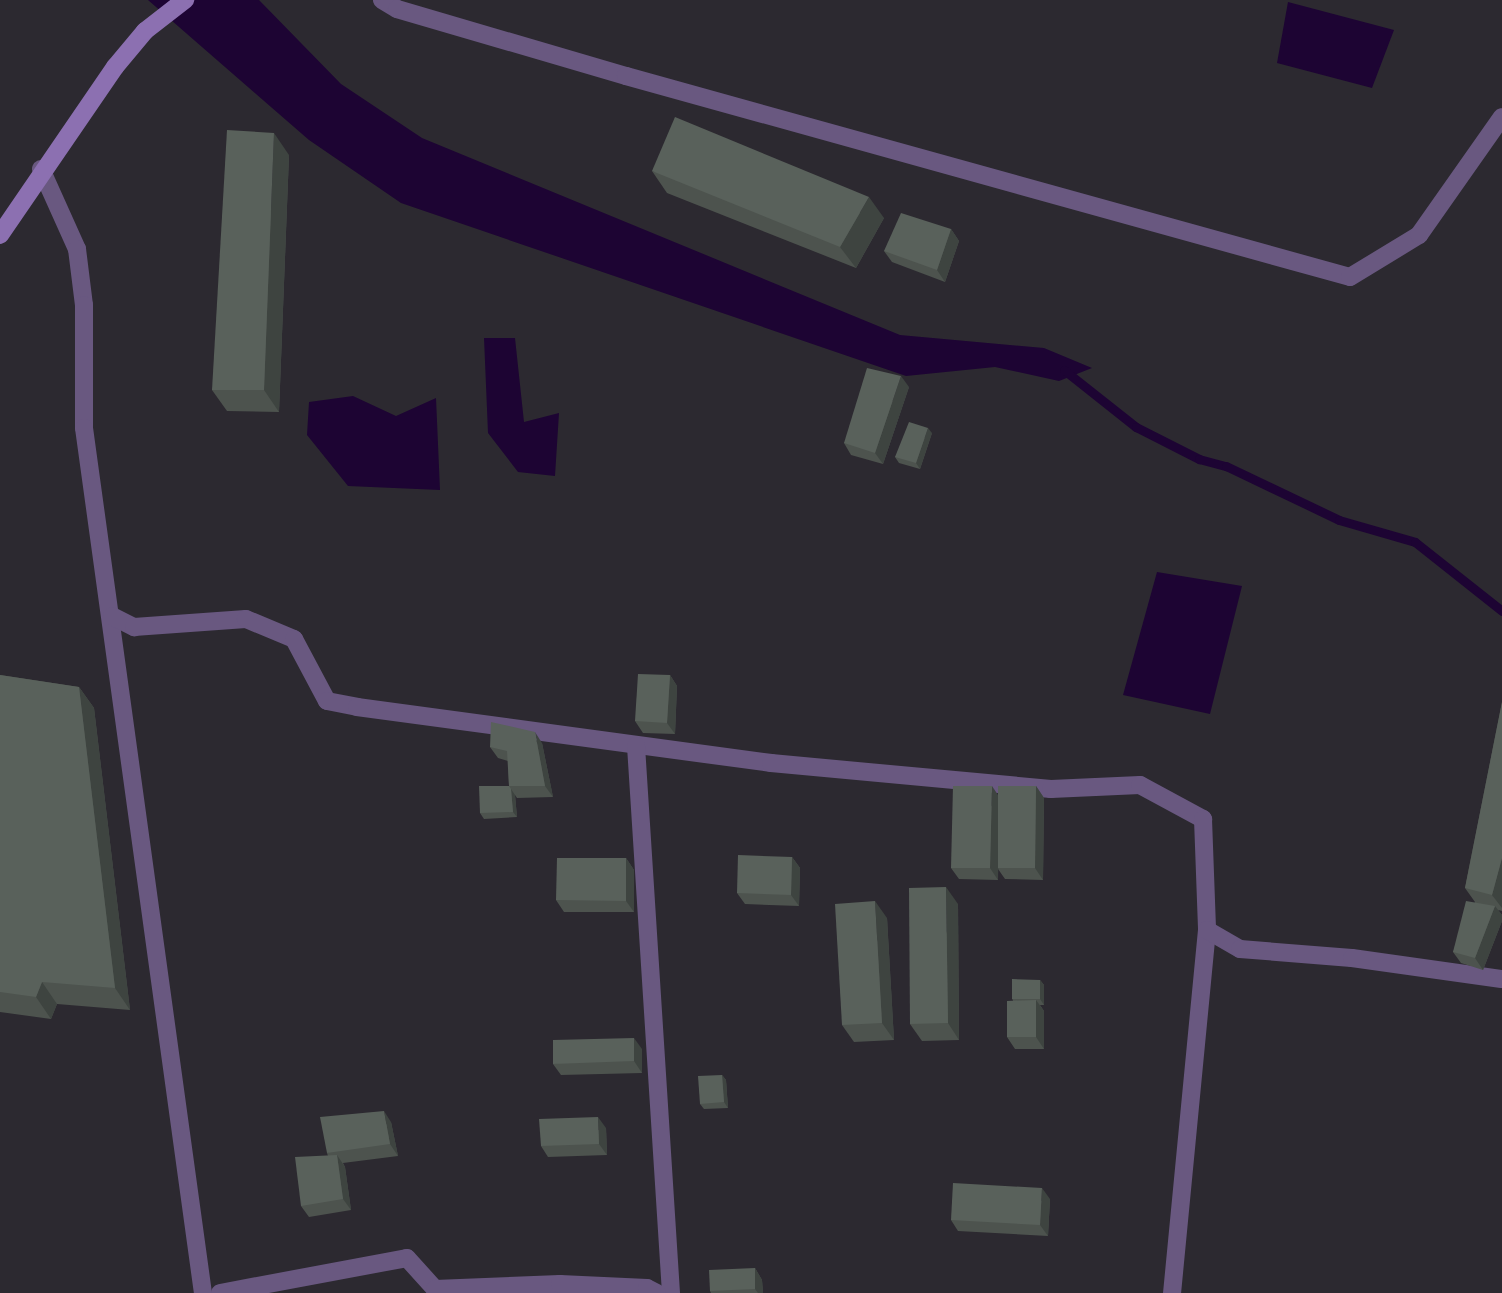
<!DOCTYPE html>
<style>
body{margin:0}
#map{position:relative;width:1502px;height:1293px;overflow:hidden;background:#2c2930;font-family:"IBM Plex Sans",sans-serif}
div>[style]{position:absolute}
.water>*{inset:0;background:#1d0433}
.stream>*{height:9px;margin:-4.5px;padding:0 4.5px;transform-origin:4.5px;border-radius:4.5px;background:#1d0433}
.minor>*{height:18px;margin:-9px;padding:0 9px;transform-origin:9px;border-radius:9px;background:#695880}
.secondary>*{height:18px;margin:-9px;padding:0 9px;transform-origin:9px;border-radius:9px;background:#8c70b1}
.wall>*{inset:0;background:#4d534e}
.shaded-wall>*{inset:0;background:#3e4440}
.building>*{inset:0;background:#59615b}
span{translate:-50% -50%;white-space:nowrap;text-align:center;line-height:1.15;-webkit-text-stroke:6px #131215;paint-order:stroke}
</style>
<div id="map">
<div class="water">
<div style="clip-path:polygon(148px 0,259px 0,341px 84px,422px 138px,900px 335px,1044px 348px,1092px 368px,1059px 381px,995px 367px,906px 376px,401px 203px,309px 140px)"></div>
<div style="clip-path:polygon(1288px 2px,1394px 30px,1372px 88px,1277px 63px)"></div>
<div style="clip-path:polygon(484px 338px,515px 338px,524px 422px,559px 413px,555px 476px,518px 472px,488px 433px)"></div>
<div style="clip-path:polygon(353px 396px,396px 416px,436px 398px,440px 490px,348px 486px,307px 435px,309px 402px)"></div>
<div style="clip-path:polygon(1157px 572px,1242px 586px,1210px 714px,1123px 695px)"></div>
</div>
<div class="stream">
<div style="left:1064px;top:370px;width:92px;rotate:38.4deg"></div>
<div style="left:1136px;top:427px;width:71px;rotate:26.9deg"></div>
<div style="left:1199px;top:459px;width:28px;rotate:15deg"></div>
<div style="left:1226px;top:466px;width:125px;rotate:25.5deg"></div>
<div style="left:1339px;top:520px;width:79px;rotate:16.1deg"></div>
<div style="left:1415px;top:542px;width:111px;rotate:38.4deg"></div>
</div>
<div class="minor">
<div style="left:382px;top:0;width:17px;rotate:31deg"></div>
<div style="left:397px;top:9px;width:239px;rotate:16.3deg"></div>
<div style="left:626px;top:76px;width:751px;rotate:15.52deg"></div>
<div style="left:1350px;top:277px;width:81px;rotate:-31.3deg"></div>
<div style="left:1419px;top:235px;width:144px;rotate:-54.9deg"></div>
<div style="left:41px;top:169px;width:88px;rotate:65.8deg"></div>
<div style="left:77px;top:249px;width:56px;rotate:82.9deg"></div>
<div style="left:84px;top:305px;width:123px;rotate:90deg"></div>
<div style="left:84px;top:428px;width:873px;rotate:82.17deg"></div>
<div style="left:112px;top:616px;width:25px;rotate:27deg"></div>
<div style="left:134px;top:627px;width:112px;rotate:-4.1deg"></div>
<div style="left:246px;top:619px;width:52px;rotate:22.6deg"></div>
<div style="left:294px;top:639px;width:70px;rotate:62deg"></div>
<div style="left:327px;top:701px;width:31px;rotate:11deg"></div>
<div style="left:357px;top:707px;width:418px;rotate:7.7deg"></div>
<div style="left:771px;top:763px;width:281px;rotate:5.3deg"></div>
<div style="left:1051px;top:789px;width:89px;rotate:-2.6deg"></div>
<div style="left:1140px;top:785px;width:72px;rotate:28.4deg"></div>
<div style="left:1203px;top:819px;width:111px;rotate:87.9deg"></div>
<div style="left:1207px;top:930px;width:365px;rotate:95.5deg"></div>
<div style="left:636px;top:746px;width:548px;rotate:86.34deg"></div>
<div style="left:1207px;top:930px;width:38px;rotate:30deg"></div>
<div style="left:1240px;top:949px;width:112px;rotate:4.6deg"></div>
<div style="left:1352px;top:958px;width:151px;rotate:8deg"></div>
<div style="left:220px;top:1293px;width:190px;rotate:-10.6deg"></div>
<div style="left:407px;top:1258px;width:42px;rotate:47.9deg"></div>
<div style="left:435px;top:1289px;width:125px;rotate:-2.3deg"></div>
<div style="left:560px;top:1284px;width:87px;rotate:2.6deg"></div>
<div style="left:647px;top:1288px;width:11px;rotate:27deg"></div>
</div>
<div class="secondary">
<div style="left:0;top:235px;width:204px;rotate:-55.6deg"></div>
<div style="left:115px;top:67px;width:47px;rotate:-50.2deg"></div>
<div style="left:145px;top:31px;width:51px;rotate:-37.8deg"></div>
</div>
<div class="wall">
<div style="clip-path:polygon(289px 155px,279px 412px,227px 411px,212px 390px)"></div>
<div style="clip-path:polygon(652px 171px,884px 218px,856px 268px,667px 193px)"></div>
<div style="clip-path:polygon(951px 229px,959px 241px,945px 282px,892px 262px,884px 251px)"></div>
<div style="clip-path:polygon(909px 387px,883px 464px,851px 455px,844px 443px)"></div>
<div style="clip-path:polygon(932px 433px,920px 469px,899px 463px,895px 457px)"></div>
<div style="clip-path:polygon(0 675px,79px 687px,94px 708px,130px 1010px,57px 1004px,51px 1019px,0 1012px)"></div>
<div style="clip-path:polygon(670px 675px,677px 686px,675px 734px,643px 733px,635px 721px)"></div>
<div style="clip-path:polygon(1502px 702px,1502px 911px,1498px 910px,1502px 915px,1502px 921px,1483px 970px,1461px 963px,1453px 952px,1475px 902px,1465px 888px)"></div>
<div style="clip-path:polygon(542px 743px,553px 797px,517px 798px,515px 795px,517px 817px,484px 819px,480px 813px,509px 786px,508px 761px,498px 758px,490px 747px)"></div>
<div style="clip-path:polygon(1036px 786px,1044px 798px,1043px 880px,1005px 879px,998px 869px,998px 880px,959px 879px,951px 868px,998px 796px)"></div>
<div style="clip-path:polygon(792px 857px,800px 868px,799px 906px,745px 904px,737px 893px)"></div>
<div style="clip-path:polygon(626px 858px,634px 870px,634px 912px,564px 912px,556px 900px)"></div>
<div style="clip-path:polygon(958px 904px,959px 1040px,922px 1041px,910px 1024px)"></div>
<div style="clip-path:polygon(887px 918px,894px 1040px,854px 1042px,842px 1025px)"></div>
<div style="clip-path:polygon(1040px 980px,1044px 985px,1044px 1005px,1040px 1005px,1044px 1011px,1044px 1049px,1015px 1049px,1007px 1037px,1013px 1000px,1012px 999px)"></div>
<div style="clip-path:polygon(642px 1049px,642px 1073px,561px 1075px,553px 1064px)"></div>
<div style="clip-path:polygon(722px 1075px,726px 1080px,728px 1108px,704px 1109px,700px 1104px)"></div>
<div style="clip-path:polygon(391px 1122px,398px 1156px,343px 1163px,345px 1167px,351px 1210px,309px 1217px,301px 1206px,328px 1156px,327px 1153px)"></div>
<div style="clip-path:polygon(606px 1128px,607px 1155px,548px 1157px,541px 1146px)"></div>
<div style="clip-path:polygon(1050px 1199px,1048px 1236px,958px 1231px,951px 1220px)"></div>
<div style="clip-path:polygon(755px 1268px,762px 1280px,763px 1293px,711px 1293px,710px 1291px)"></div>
</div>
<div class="shaded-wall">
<div style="clip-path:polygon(274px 133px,289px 155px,279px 412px,264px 390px)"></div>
<div style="clip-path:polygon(869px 197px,884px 218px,856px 268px,840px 247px)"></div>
<div style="clip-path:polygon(951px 229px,959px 241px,945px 282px,937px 270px)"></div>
<div style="clip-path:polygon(901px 376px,909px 387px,883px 464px,875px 453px)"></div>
<div style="clip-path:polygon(928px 428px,932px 433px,920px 469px,916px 463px)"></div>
<div style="clip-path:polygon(670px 675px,677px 686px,675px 734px,667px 723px)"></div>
<div style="clip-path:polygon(79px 687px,94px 708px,130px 1010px,115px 988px)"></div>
<div style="clip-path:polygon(535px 732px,542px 743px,553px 797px,545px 786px)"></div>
<div style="clip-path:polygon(992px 786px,1000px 798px,998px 880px,990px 868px)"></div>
<div style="clip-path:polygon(1036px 786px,1044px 798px,1043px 880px,1035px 868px)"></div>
<div style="clip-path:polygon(511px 789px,515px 795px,517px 817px,513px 812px)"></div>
<div style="clip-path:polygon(792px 857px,800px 868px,799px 906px,791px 895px)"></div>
<div style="clip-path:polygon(626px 858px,634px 870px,634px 912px,626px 901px)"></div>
<div style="clip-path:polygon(1502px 858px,1502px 908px,1492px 895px)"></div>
<div style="clip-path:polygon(946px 887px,958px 904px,959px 1040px,948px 1023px)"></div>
<div style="clip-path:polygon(875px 901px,887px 918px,894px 1040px,882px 1023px)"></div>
<div style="clip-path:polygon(1495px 906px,1502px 915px,1502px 921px,1483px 970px,1475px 958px)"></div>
<div style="clip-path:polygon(1040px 980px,1044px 985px,1044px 1005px,1040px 999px)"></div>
<div style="clip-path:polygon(42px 982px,57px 1004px,51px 1019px,36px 997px)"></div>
<div style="clip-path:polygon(1036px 1000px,1044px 1011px,1044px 1049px,1036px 1037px)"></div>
<div style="clip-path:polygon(634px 1038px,642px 1049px,642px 1073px,634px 1061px)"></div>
<div style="clip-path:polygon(722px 1075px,726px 1080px,728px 1108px,724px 1102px)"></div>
<div style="clip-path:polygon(384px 1111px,391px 1122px,398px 1156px,390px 1144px)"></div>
<div style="clip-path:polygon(598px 1117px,606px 1128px,607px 1155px,599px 1144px)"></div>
<div style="clip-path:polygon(337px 1155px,345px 1167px,351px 1210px,343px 1199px)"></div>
<div style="clip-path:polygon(1042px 1188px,1050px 1199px,1048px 1236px,1040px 1225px)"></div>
<div style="clip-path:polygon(755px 1268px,762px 1280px,763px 1293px,758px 1293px,755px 1289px)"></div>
</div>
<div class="building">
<div style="clip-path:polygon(675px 117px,869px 197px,840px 247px,652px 171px)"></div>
<div style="clip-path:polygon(227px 130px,274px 133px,264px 390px,212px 390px)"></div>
<div style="clip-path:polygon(901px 213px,951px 229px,937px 270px,884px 251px)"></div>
<div style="clip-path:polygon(867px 368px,901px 376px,875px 453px,844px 443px)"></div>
<div style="clip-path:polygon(909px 422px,928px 428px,916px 463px,895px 457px)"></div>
<div style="clip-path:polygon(638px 674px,670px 675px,667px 723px,635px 721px)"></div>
<div style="clip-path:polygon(0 675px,79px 687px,115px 988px,42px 982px,36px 997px,0 992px)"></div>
<div style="clip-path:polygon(1502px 702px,1502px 858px,1492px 895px,1465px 888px)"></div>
<div style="clip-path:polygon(491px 722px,535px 732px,545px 786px,509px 786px,507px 751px,490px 747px)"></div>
<div style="clip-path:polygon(479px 786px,509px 786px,511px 789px,513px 812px,480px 813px)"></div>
<div style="clip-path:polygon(953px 786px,992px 786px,990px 868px,951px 868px)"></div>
<div style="clip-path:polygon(998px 786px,1036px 786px,1035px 868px,998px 868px)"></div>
<div style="clip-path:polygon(738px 855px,792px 857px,791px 895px,737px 893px)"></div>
<div style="clip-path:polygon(557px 858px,626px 858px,626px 901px,556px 900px)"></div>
<div style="clip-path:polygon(946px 887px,948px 1023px,910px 1024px,909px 888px)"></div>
<div style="clip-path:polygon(875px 901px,882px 1023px,842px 1025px,835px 904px)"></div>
<div style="clip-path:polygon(1466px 901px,1495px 906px,1475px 958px,1453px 952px)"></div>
<div style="clip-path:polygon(1012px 979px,1040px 980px,1040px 999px,1012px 999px)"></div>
<div style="clip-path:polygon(1036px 1000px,1036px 1037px,1007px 1037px,1007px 1001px)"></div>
<div style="clip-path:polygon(634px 1038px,634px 1061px,553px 1064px,553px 1040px)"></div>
<div style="clip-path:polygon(722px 1075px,724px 1102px,700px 1104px,698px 1076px)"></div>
<div style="clip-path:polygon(384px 1111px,390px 1144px,327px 1153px,320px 1117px)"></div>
<div style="clip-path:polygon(598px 1117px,599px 1144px,541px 1146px,539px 1119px)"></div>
<div style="clip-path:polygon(337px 1155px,343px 1199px,301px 1206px,295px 1157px)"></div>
<div style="clip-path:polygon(953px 1183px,1042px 1188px,1040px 1225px,951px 1220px)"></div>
<div style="clip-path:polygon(755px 1268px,755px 1289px,710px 1291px,709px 1270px)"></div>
</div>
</div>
